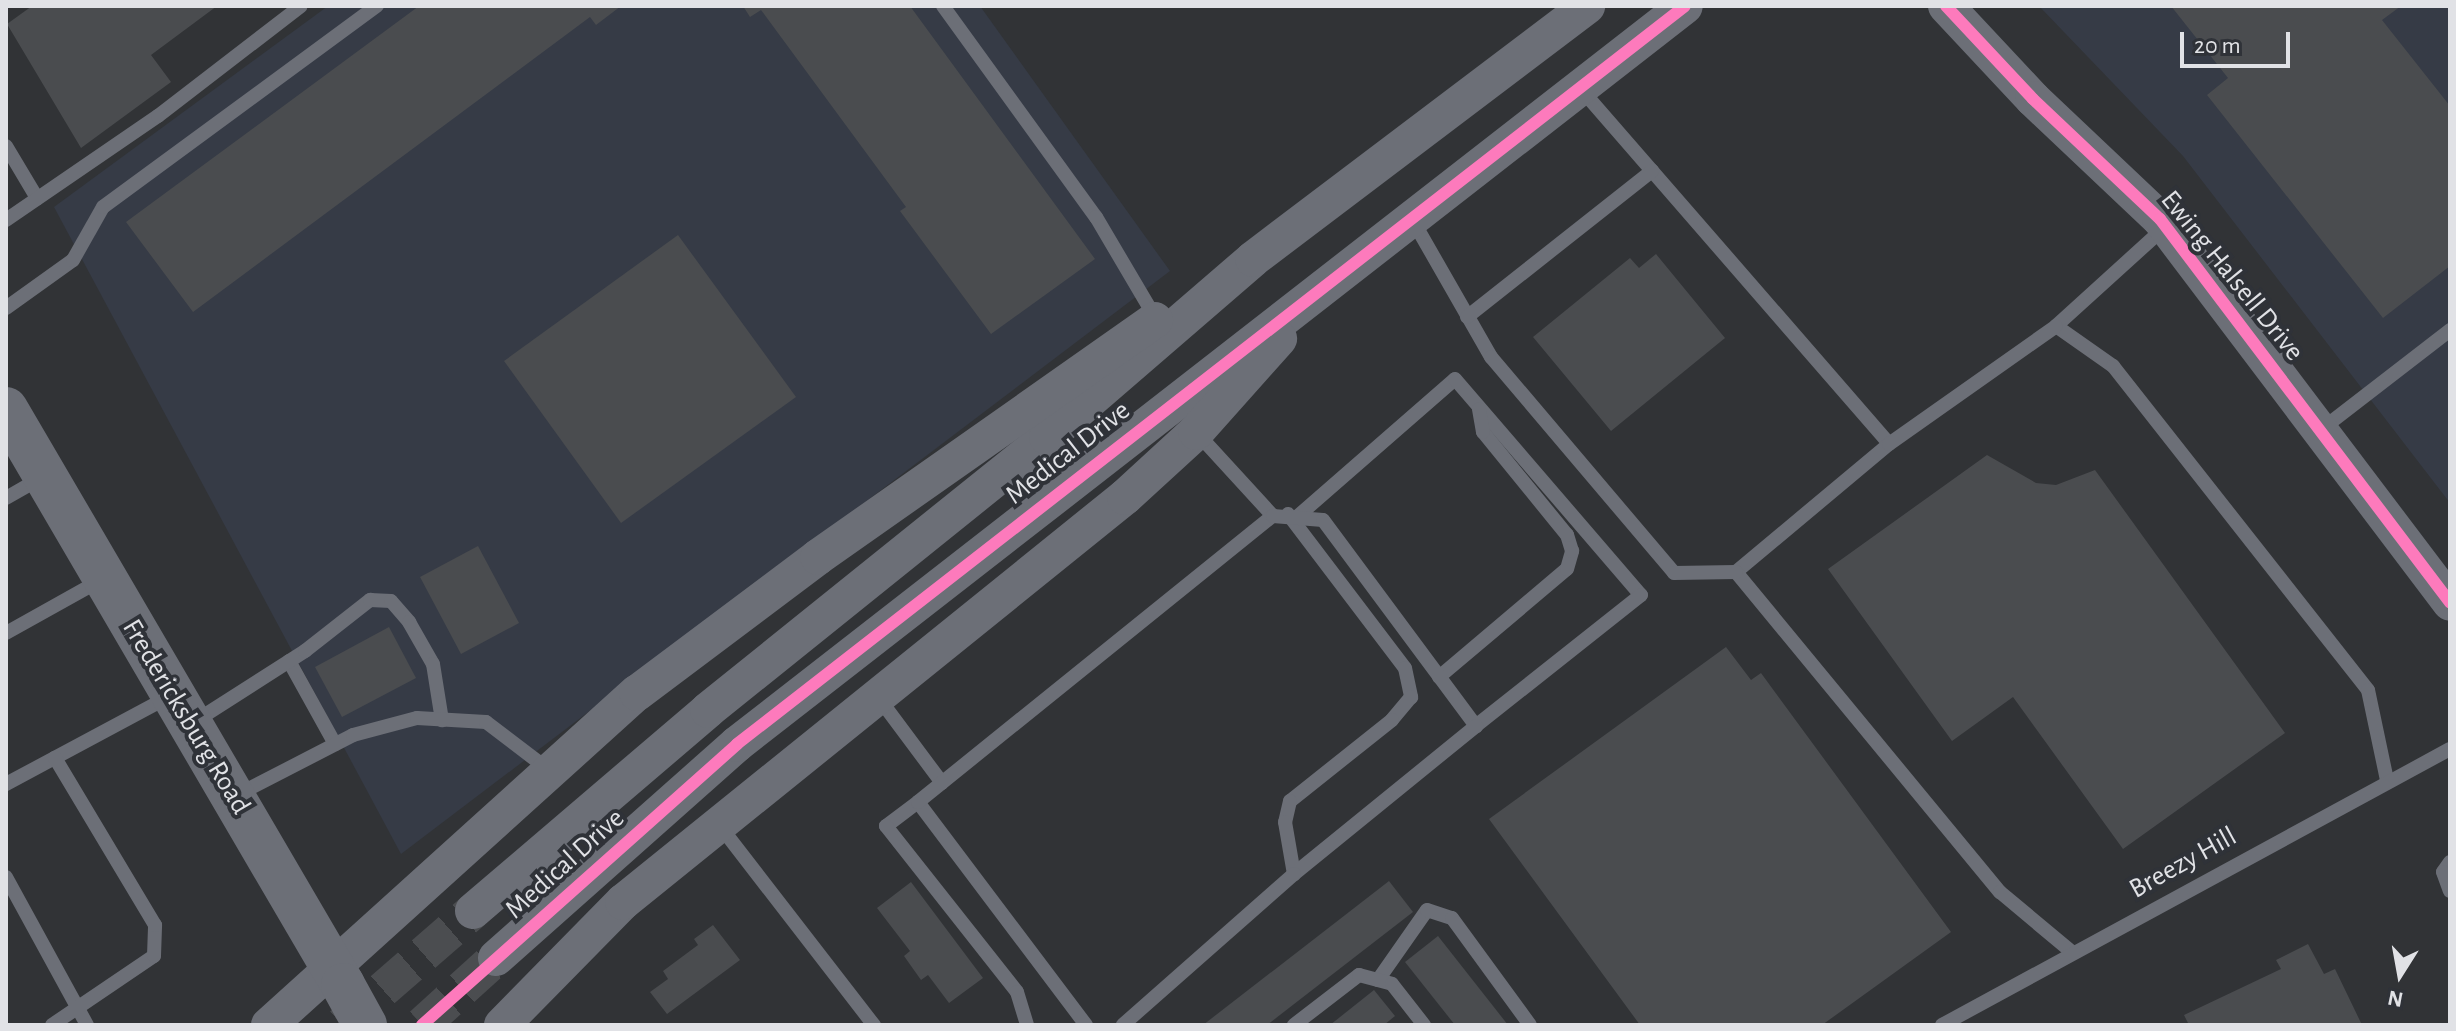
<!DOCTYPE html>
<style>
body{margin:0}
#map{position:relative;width:2456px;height:1031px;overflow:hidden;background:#313336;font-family:"Alegreya Sans",sans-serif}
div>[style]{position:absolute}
.built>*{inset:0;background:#363b46}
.building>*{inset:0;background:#4a4c4f}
.tertiary-tunnel>*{height:36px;margin-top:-18px;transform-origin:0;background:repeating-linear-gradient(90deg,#4b4d50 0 36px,transparent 0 54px)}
.service>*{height:14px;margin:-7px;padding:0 7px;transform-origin:7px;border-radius:7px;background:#6c6f77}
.tertiary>*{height:36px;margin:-18px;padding:0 18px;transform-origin:18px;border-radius:18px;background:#6c6f77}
.primary>*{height:44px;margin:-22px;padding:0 22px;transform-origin:22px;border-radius:22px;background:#6c6f77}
.primary-bridge>*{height:44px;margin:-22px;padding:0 22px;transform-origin:22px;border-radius:22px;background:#6c6f77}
.cycleway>*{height:12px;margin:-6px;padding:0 6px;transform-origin:6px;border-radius:6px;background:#fd7abc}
span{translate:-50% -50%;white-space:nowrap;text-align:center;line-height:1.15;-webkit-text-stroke:8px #2f3238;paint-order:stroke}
.street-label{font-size:28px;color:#e1e2e6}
.frame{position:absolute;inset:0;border:8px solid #e1e2e6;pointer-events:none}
.north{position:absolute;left:2360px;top:935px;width:80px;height:80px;-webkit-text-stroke:6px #2f3238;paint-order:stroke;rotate:191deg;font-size:22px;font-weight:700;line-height:32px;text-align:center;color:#e1e2e6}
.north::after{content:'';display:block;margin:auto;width:28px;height:36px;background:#e1e2e6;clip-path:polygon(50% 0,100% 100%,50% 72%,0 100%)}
.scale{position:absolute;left:2180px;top:32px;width:110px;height:36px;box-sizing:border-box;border:4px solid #e1e2e6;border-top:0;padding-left:10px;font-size:24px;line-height:28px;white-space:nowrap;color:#e1e2e6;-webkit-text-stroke:6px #2f3238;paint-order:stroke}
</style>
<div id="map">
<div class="built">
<div style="clip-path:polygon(328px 6px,980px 6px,1170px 271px,401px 854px,54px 207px)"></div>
<div style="clip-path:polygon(2039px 6px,2450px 6px,2450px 503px,2183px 156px)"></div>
</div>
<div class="building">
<div style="clip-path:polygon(32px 6px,217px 6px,151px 55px,171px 82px,81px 148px,7px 24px)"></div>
<div style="clip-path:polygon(419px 6px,621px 6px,596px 25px,590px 17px,193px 312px,126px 222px)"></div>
<div style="clip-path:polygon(743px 6px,910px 6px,1095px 259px,991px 334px,900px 211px,906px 207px,761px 10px,750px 17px)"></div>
<div style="clip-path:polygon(2171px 6px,2401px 6px,2382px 20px,2450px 106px,2450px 266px,2383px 318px,2207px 95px,2228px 78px)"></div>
<div style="clip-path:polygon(678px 235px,796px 397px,621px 523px,504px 361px)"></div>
<div style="clip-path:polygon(1656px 254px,1725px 338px,1611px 431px,1533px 337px,1630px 258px,1639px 268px)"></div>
<div style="clip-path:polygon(1987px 455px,2036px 483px,2056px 485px,2095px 470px,2285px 733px,2123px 849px,2013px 697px,1952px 741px,1828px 569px)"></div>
<div style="clip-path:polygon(478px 546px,519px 623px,461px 654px,420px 577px)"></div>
<div style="clip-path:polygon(389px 627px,416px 678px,342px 717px,315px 667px)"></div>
<div style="clip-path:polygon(1726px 647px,1751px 680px,1761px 673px,1951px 932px,1822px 1025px,1640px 1025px,1489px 819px)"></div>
<div style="clip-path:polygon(1389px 881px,1413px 912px,1267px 1025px,1203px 1025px)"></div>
<div style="clip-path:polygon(911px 882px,983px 978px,949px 1003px,928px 975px,921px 980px,904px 956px,910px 951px,877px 908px)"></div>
<div style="clip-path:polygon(713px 925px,740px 960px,667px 1014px,650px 992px,668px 979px,663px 971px,698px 945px,694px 939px)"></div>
<div style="clip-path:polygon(1438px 936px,1508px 1025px,1455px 1025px,1405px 962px)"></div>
<div style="clip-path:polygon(2308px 944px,2324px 974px,2335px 969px,2362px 1025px,2189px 1025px,2184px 1015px,2281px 969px,2276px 960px)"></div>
<div style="clip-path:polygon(1374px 990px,1395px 1016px,1384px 1025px,1330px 1025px)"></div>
</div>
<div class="tertiary-tunnel">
<div style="left:342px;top:1025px;width:174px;rotate:-41deg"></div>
<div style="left:422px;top:1025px;width:100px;rotate:-42.2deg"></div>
</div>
<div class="service">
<div style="left:943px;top:6px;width:261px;rotate:54.1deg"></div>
<div style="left:1096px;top:217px;width:118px;rotate:59.5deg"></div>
<div style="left:1580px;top:88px;width:471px;rotate:49deg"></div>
<div style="left:1889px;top:444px;width:199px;rotate:140.1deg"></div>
<div style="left:1736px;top:572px;width:415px;rotate:50.5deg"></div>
<div style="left:2000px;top:892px;width:95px;rotate:39.9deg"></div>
<div style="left:6px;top:146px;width:61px;rotate:59.2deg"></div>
<div style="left:1412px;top:219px;width:159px;rotate:60.2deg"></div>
<div style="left:1491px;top:357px;width:283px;rotate:49.7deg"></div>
<div style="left:1674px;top:573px;width:62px;rotate:-0.9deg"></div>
<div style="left:6px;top:220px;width:184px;rotate:-34.4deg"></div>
<div style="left:158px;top:116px;width:180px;rotate:-37.6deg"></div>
<div style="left:2164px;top:228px;width:146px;rotate:137.8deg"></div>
<div style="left:2056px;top:326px;width:70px;rotate:35.1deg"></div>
<div style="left:2113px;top:366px;width:412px;rotate:51.8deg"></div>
<div style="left:2368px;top:690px;width:92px;rotate:78.1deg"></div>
<div style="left:6px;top:308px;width:82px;rotate:-35.6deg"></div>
<div style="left:73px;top:260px;width:61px;rotate:-60.5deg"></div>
<div style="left:103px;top:207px;width:340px;rotate:-36.3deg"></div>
<div style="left:1467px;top:317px;width:236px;rotate:-38.3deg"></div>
<div style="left:2322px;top:429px;width:162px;rotate:-37.7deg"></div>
<div style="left:1196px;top:432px;width:114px;rotate:47.5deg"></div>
<div style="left:1889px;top:444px;width:204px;rotate:-35.2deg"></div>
<div style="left:6px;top:498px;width:40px;rotate:-29.7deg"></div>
<div style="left:1288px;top:514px;width:193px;rotate:52.8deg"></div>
<div style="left:1405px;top:668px;width:30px;rotate:78deg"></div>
<div style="left:1411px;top:697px;width:30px;rotate:130deg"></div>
<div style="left:1392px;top:720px;width:130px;rotate:141.5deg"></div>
<div style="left:1290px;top:801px;width:22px;rotate:103deg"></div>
<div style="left:1285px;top:822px;width:53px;rotate:80.2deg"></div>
<div style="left:1298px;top:516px;width:208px;rotate:-41.1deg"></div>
<div style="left:1455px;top:379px;width:285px;rotate:49.3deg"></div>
<div style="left:1641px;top:595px;width:211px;rotate:141.6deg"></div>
<div style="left:6px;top:633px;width:109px;rotate:-29.2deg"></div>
<div style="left:289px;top:661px;width:95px;rotate:61deg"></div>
<div style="left:1439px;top:677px;width:167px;rotate:-40.2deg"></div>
<div style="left:1567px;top:569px;width:19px;rotate:-74deg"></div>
<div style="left:1572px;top:551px;width:17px;rotate:-107deg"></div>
<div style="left:1567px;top:535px;width:133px;rotate:-129.2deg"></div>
<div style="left:1483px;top:432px;width:23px;rotate:-100deg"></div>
<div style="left:878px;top:697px;width:107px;rotate:53.3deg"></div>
<div style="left:194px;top:722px;width:132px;rotate:-32.6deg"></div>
<div style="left:305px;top:651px;width:83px;rotate:-38.1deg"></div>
<div style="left:370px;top:600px;width:21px;rotate:3deg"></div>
<div style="left:391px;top:601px;width:28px;rotate:49deg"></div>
<div style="left:409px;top:622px;width:48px;rotate:60.3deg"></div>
<div style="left:433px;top:664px;width:57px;rotate:80.9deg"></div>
<div style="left:6px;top:784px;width:184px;rotate:-28.2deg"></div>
<div style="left:235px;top:796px;width:133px;rotate:-27.3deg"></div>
<div style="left:353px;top:735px;width:66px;rotate:-14.9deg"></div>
<div style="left:417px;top:718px;width:69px;rotate:3.3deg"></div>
<div style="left:486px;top:722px;width:79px;rotate:37.3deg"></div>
<div style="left:918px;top:802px;width:40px;rotate:143deg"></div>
<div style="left:886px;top:826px;width:211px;rotate:51.7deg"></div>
<div style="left:1017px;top:992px;width:34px;rotate:73deg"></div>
<div style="left:720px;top:826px;width:252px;rotate:52.3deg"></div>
<div style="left:2450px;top:862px;width:12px;rotate:125deg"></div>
<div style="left:2443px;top:872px;width:20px;rotate:70deg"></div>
<div style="left:6px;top:877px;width:169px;rotate:61.3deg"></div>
<div style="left:1378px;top:980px;width:85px;rotate:-55deg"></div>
<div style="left:1427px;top:910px;width:26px;rotate:18deg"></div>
<div style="left:1452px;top:918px;width:132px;rotate:53.9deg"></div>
<div style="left:52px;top:1025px;width:123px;rotate:-34.1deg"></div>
<div style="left:154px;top:956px;width:31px;rotate:-88deg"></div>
<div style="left:155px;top:925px;width:195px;rotate:-120.9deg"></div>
<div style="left:1086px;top:1025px;width:279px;rotate:-127deg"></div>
<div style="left:918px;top:802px;width:456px;rotate:-38.9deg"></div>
<div style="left:1273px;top:516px;width:50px;rotate:4.6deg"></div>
<div style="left:1323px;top:520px;width:257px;rotate:53.4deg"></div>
<div style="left:1476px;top:726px;width:235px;rotate:140.9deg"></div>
<div style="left:1294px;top:874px;width:228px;rotate:138.6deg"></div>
<div style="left:1294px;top:1025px;width:82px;rotate:-37.6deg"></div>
<div style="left:1359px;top:975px;width:34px;rotate:15deg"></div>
<div style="left:1392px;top:984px;width:52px;rotate:52deg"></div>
<div style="left:1942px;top:1025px;width:578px;rotate:-28.52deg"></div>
</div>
<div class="tertiary">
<div style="left:1946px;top:6px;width:127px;rotate:46.9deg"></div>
<div style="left:2033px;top:99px;width:175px;rotate:43.4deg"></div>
<div style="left:2160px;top:219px;width:481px;rotate:52.9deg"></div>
<div style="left:473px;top:911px;width:309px;rotate:-40.5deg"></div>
<div style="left:708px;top:710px;width:435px;rotate:-38.8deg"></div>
<div style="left:1047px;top:437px;width:272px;rotate:-40.8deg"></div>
<div style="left:1253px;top:259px;width:419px;rotate:-37.1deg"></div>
<div style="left:496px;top:958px;width:322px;rotate:-41.6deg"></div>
<div style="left:737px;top:744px;width:1201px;rotate:-37.9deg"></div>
<div style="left:269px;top:1025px;width:496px;rotate:-42.1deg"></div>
<div style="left:637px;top:693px;width:226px;rotate:-36.9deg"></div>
<div style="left:818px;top:557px;width:412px;rotate:-35.1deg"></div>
<div style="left:502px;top:1025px;width:173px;rotate:-45.5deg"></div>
<div style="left:623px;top:902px;width:645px;rotate:-38.9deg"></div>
<div style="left:1125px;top:497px;width:96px;rotate:-42.5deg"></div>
<div style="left:1196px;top:432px;width:125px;rotate:-48.3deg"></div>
</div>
<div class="primary">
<div style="left:6px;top:409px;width:667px;rotate:59.67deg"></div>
</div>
<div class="primary-bridge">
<div style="left:343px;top:985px;width:46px;rotate:61.2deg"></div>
</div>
<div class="cycleway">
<div style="left:1946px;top:6px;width:127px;rotate:46.9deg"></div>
<div style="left:2033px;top:99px;width:175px;rotate:43.4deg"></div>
<div style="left:2160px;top:219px;width:481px;rotate:52.9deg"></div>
<div style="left:422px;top:1025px;width:422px;rotate:-41.7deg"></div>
<div style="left:737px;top:744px;width:1201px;rotate:-37.9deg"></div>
</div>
<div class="street-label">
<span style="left:2232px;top:276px;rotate:51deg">Ewing Halsell Drive</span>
<span style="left:1068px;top:453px;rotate:-38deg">Medical Drive</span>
<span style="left:186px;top:717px;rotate:59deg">Fredericksburg Road</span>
<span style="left:2183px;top:863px;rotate:-29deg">Breezy Hill</span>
<span style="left:565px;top:864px;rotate:-42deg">Medical Drive</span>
</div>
<div class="frame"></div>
<div class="north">N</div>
<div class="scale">20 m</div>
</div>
